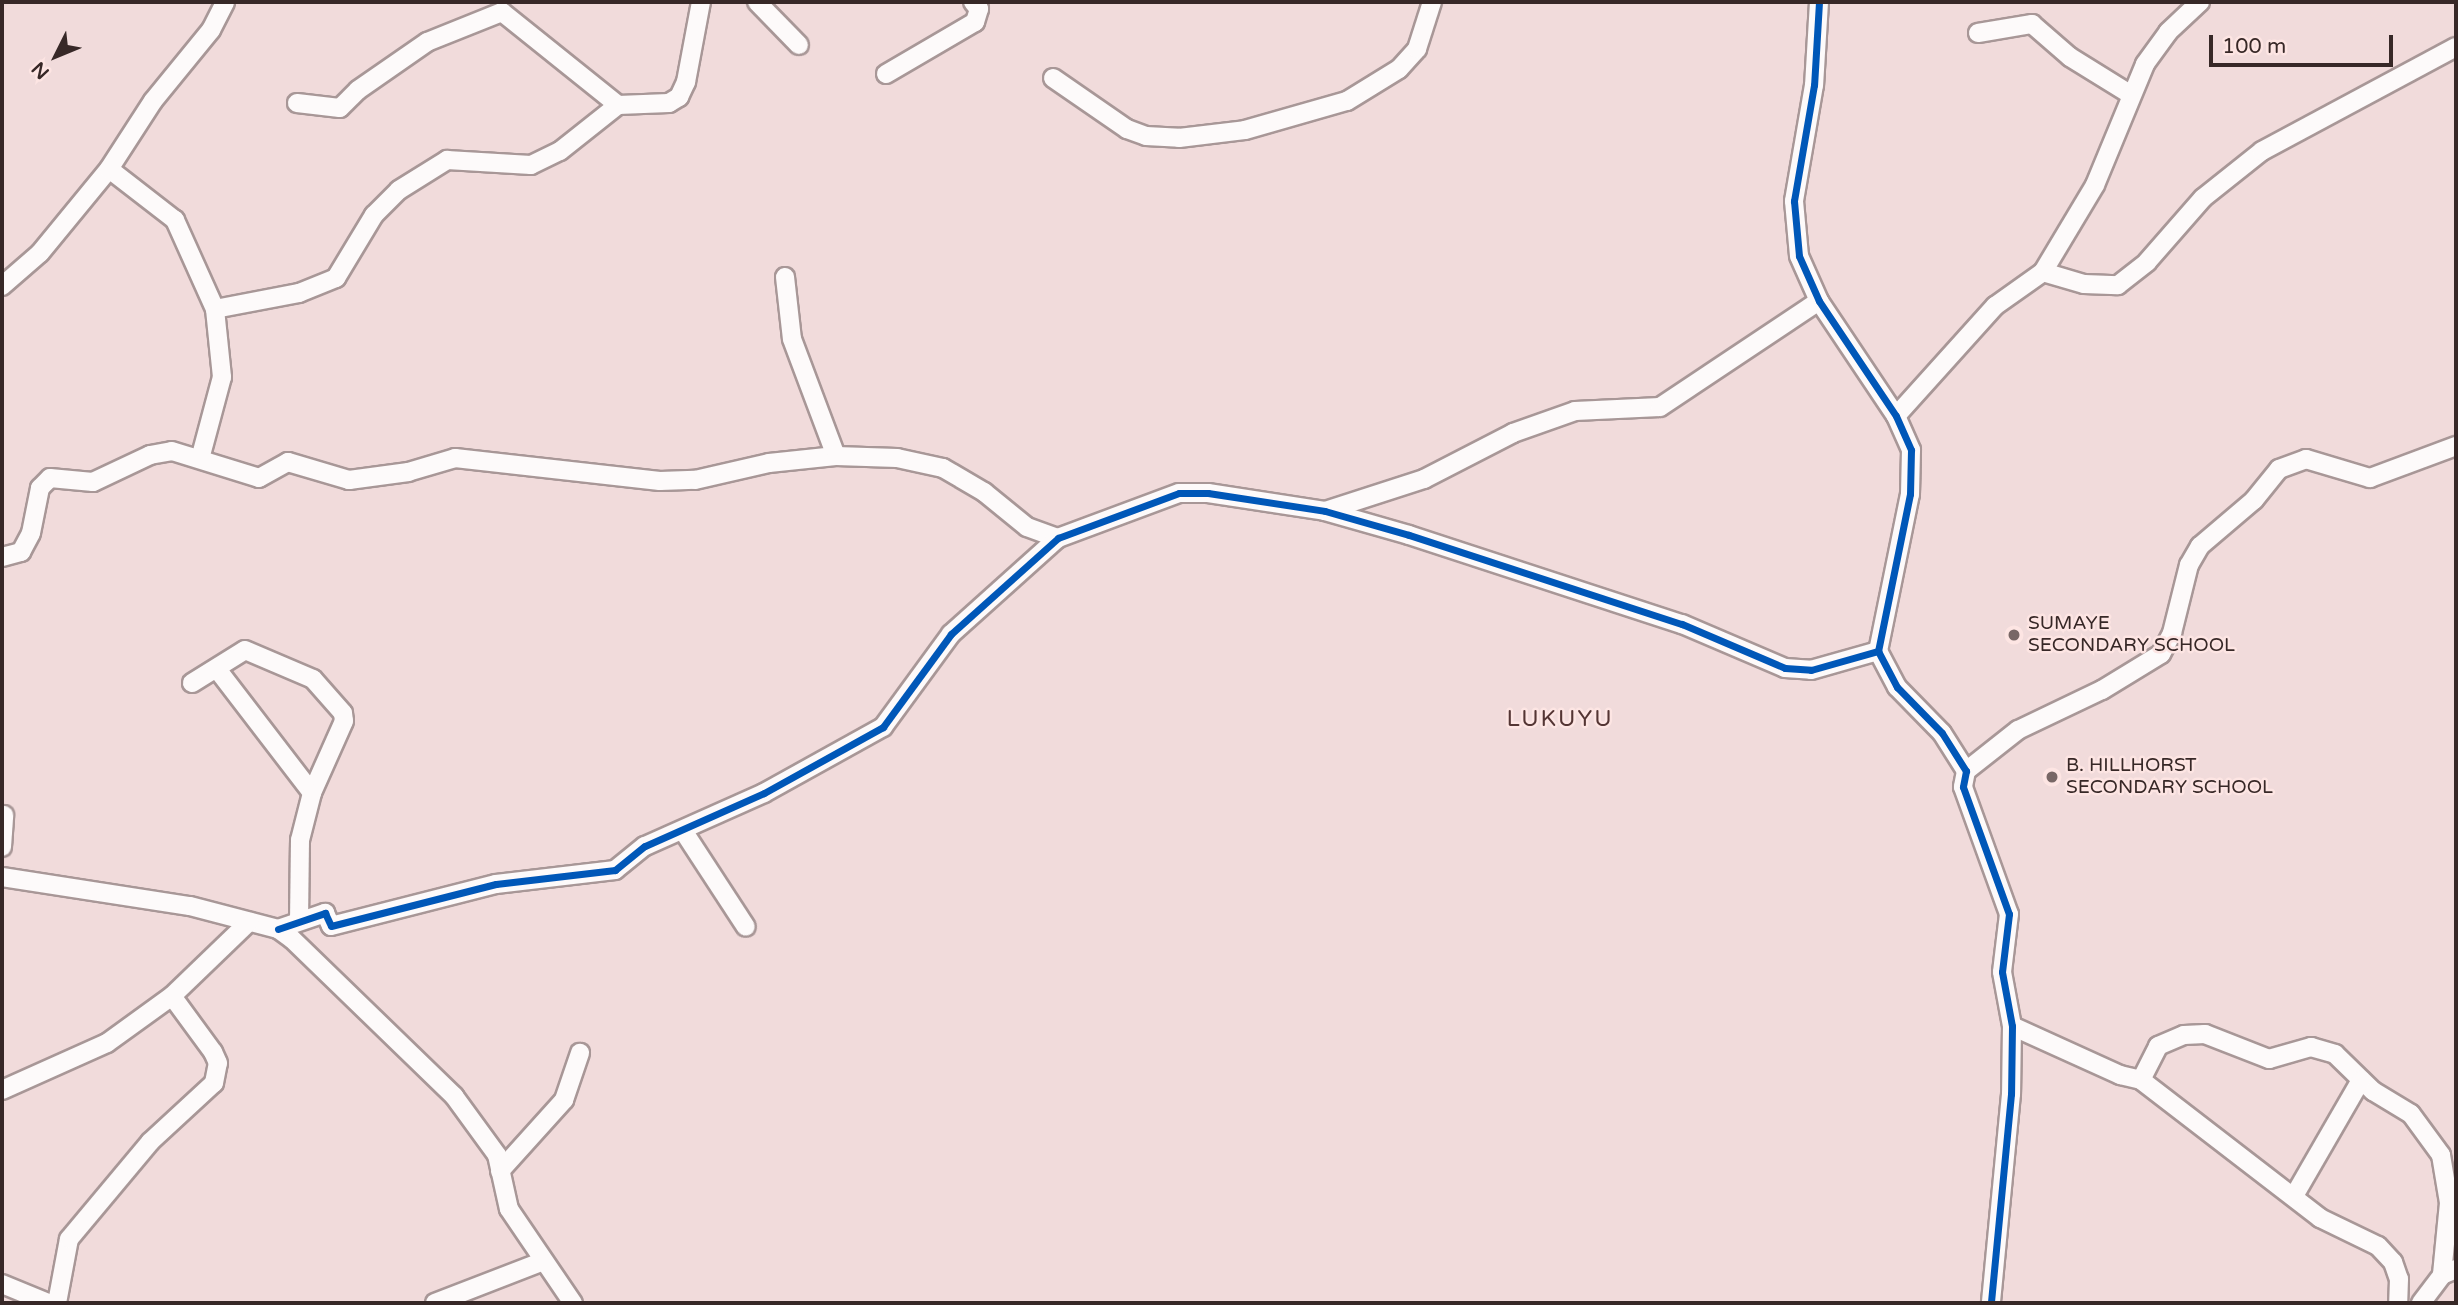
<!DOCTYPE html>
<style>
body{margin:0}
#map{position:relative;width:2458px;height:1305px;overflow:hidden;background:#f1dbdb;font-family:"Varela Round",sans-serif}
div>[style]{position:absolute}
.roads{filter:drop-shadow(2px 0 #a89797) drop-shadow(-2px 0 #a89797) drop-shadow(0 2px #a89797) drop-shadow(0 -2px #a89797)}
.minor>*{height:18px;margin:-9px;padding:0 9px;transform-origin:9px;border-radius:9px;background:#fdfafa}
.cycleway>*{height:7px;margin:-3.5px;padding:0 3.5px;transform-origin:3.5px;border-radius:3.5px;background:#0057b8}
.dots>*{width:19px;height:19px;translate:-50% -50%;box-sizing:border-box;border:4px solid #fde5e3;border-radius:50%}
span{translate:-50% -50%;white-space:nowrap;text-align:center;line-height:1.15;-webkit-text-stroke:5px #fde5e3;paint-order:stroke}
.poi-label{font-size:19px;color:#372827}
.left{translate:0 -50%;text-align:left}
.quarter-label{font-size:23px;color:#543534;letter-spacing:2px}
.frame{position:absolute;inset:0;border:4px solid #372827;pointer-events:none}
.north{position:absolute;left:21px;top:21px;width:70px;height:70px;-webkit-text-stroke:5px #fde5e3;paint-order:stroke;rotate:227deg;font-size:19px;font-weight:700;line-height:28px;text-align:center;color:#372827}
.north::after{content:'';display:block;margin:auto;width:24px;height:32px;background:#372827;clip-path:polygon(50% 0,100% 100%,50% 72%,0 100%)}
.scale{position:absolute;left:2209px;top:35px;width:184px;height:32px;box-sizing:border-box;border:4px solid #372827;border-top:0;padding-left:9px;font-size:21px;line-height:24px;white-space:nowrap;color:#372827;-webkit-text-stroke:5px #fde5e3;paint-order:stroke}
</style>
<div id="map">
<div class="roads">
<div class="minor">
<div style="left:757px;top:2px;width:60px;rotate:45.7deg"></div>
<div style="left:1819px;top:2px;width:83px;rotate:93.4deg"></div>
<div style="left:1814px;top:85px;width:118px;rotate:99.8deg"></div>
<div style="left:1794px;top:201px;width:55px;rotate:84.8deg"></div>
<div style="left:1799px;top:256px;width:49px;rotate:66deg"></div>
<div style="left:1819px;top:301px;width:138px;rotate:56.2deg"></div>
<div style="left:1896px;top:416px;width:37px;rotate:66deg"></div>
<div style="left:1911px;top:450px;width:44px;rotate:91.3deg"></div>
<div style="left:1910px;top:494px;width:160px;rotate:101.5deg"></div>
<div style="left:1878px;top:651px;width:41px;rotate:62.2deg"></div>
<div style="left:1897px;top:687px;width:64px;rotate:45.6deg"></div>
<div style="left:1942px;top:733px;width:45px;rotate:57.7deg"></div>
<div style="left:1966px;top:771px;width:16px;rotate:101deg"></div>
<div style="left:1963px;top:787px;width:135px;rotate:70.1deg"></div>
<div style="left:2009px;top:914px;width:58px;rotate:96.9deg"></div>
<div style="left:2002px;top:972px;width:55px;rotate:79.5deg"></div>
<div style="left:2012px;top:1026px;width:68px;rotate:90.8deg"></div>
<div style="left:2011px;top:1094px;width:210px;rotate:95.5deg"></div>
<div style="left:1978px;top:33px;width:55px;rotate:-9.5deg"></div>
<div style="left:2032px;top:24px;width:50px;rotate:41deg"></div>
<div style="left:2070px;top:57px;width:70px;rotate:31.7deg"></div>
<div style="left:886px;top:74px;width:103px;rotate:-30.3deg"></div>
<div style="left:975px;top:22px;width:14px;rotate:-73deg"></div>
<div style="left:979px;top:9px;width:9px;rotate:-131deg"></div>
<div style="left:1053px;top:78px;width:90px;rotate:34.6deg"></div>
<div style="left:1127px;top:129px;width:20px;rotate:20deg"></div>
<div style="left:1146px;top:136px;width:33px;rotate:3deg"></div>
<div style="left:1179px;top:138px;width:66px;rotate:-6.9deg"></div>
<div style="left:1245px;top:130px;width:106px;rotate:-15.9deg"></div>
<div style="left:1347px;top:101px;width:61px;rotate:-31.6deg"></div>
<div style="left:1399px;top:69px;width:27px;rotate:-48deg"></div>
<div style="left:1417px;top:49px;width:49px;rotate:-72.3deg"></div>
<div style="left:297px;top:103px;width:43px;rotate:6.6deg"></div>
<div style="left:340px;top:108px;width:25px;rotate:-45deg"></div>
<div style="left:358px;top:90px;width:84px;rotate:-34.8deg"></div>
<div style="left:427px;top:42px;width:81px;rotate:-21.8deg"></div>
<div style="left:502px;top:12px;width:149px;rotate:38.7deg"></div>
<div style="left:618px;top:105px;width:51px;rotate:-2.2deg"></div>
<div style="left:669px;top:103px;width:12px;rotate:-31deg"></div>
<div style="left:679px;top:97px;width:17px;rotate:-65deg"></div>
<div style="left:686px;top:82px;width:81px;rotate:-79.4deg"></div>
<div style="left:2043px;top:272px;width:101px;rotate:-59.1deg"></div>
<div style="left:2095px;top:185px;width:131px;rotate:-67.5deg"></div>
<div style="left:2145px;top:64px;width:39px;rotate:-54deg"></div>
<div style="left:2168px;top:32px;width:44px;rotate:-43.2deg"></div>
<div style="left:785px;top:277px;width:62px;rotate:83.6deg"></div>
<div style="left:792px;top:339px;width:125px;rotate:69.4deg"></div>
<div style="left:2px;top:286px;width:50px;rotate:-41deg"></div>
<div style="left:40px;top:253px;width:109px;rotate:-50.6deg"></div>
<div style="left:215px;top:309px;width:86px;rotate:-10.8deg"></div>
<div style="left:299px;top:293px;width:40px;rotate:-22deg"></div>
<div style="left:336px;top:278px;width:74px;rotate:-58.9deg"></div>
<div style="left:374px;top:215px;width:35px;rotate:-45deg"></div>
<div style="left:399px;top:190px;width:57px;rotate:-32deg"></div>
<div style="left:447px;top:160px;width:84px;rotate:3.4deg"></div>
<div style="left:531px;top:165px;width:32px;rotate:-26deg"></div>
<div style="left:560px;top:151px;width:74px;rotate:-38.4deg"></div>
<div style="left:1896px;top:416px;width:148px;rotate:-48deg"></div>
<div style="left:1995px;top:306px;width:59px;rotate:-35.3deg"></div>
<div style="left:2043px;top:272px;width:43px;rotate:16.3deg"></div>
<div style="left:2084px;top:284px;width:34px;rotate:2deg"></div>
<div style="left:2118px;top:285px;width:37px;rotate:-38deg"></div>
<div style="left:2147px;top:262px;width:85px;rotate:-48.8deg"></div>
<div style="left:2203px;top:198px;width:75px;rotate:-38.5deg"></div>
<div style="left:2262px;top:151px;width:220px;rotate:-28.2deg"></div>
<div style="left:200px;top:459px;width:85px;rotate:-75deg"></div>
<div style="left:222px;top:377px;width:68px;rotate:-95.9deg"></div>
<div style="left:215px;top:309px;width:98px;rotate:-114.2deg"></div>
<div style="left:175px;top:220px;width:83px;rotate:-142.3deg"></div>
<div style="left:109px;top:169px;width:81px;rotate:-57.1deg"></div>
<div style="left:153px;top:101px;width:92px;rotate:-50.8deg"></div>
<div style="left:211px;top:30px;width:31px;rotate:-63deg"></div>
<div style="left:1325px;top:511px;width:104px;rotate:-17.9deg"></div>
<div style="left:1424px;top:479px;width:100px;rotate:-27.3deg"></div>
<div style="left:1513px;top:433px;width:66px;rotate:-19.5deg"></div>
<div style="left:1575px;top:411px;width:85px;rotate:-2.7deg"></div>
<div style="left:1660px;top:407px;width:191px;rotate:-33.7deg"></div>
<div style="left:2px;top:557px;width:20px;rotate:-15deg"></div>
<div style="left:21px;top:552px;width:21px;rotate:-62deg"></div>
<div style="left:31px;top:533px;width:46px;rotate:-78.7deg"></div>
<div style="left:40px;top:488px;width:14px;rotate:-45deg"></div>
<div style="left:50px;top:478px;width:43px;rotate:5.3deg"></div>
<div style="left:93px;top:482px;width:63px;rotate:-25.3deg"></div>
<div style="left:150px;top:455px;width:22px;rotate:-10deg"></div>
<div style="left:172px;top:451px;width:91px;rotate:17.2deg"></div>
<div style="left:259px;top:478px;width:33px;rotate:-29deg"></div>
<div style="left:288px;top:462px;width:64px;rotate:16.4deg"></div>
<div style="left:349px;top:480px;width:60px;rotate:-7.7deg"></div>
<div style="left:408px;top:472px;width:49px;rotate:-16.6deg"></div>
<div style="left:455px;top:458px;width:206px;rotate:6.4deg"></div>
<div style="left:660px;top:481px;width:35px;rotate:-2deg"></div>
<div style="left:695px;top:480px;width:76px;rotate:-12.9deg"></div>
<div style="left:769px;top:463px;width:67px;rotate:-6deg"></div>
<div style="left:836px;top:456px;width:61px;rotate:1.9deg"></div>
<div style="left:897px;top:458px;width:47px;rotate:12.3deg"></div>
<div style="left:943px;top:468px;width:48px;rotate:30.3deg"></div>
<div style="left:984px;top:492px;width:55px;rotate:39.1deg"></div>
<div style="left:1027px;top:527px;width:33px;rotate:20deg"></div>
<div style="left:217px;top:669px;width:156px;rotate:52.5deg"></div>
<div style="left:192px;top:683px;width:62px;rotate:-31.9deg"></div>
<div style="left:245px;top:650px;width:74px;rotate:23.1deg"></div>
<div style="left:313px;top:679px;width:45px;rotate:48.6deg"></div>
<div style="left:343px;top:713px;width:8px;rotate:83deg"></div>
<div style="left:344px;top:721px;width:79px;rotate:114deg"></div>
<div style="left:312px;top:793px;width:49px;rotate:104.3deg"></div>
<div style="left:300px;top:840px;width:81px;rotate:90.7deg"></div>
<div style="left:1966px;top:771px;width:66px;rotate:-38.3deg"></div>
<div style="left:2018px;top:730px;width:93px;rotate:-25.5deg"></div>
<div style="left:2102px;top:690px;width:69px;rotate:-31.4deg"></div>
<div style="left:2161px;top:654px;width:24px;rotate:-62deg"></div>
<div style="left:2172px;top:633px;width:70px;rotate:-76deg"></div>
<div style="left:2189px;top:565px;width:22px;rotate:-60deg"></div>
<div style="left:2200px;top:546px;width:71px;rotate:-40.4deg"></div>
<div style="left:2254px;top:500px;width:40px;rotate:-51deg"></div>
<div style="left:2279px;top:469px;width:29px;rotate:-20deg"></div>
<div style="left:2306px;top:459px;width:67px;rotate:16.5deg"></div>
<div style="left:2370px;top:478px;width:92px;rotate:-20.4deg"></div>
<div style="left:684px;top:832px;width:113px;rotate:56.9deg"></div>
<div style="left:2px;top:847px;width:32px;rotate:-86deg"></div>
<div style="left:2px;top:877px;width:190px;rotate:8.8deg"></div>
<div style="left:190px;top:906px;width:91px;rotate:14.6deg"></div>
<div style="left:278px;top:929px;width:17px;rotate:36deg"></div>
<div style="left:292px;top:939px;width:226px;rotate:44.1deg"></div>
<div style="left:454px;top:1096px;width:73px;rotate:53.9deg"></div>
<div style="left:497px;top:1155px;width:55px;rotate:77.5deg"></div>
<div style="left:509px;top:1209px;width:114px;rotate:55.8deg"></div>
<div style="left:278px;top:929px;width:50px;rotate:-18.8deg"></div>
<div style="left:325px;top:913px;width:14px;rotate:65deg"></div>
<div style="left:331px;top:926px;width:170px;rotate:-14.3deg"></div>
<div style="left:496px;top:884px;width:120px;rotate:-6.7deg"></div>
<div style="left:615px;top:870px;width:38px;rotate:-39deg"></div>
<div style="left:645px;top:846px;width:130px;rotate:-24deg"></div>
<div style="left:764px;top:793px;width:136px;rotate:-29deg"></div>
<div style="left:883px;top:727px;width:115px;rotate:-53.8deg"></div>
<div style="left:951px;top:634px;width:144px;rotate:-41.9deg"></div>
<div style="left:1058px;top:538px;width:129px;rotate:-20.4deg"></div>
<div style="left:1179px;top:493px;width:29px"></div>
<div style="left:1208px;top:493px;width:118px;rotate:8.7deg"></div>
<div style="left:1325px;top:511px;width:87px;rotate:15.9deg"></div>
<div style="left:1409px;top:535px;width:287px;rotate:18.1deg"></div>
<div style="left:1682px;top:624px;width:112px;rotate:23.1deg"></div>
<div style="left:1785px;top:668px;width:26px;rotate:4deg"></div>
<div style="left:1811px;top:670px;width:70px;rotate:-15.8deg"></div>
<div style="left:2012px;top:1026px;width:119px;rotate:24.4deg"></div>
<div style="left:2120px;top:1075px;width:22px;rotate:13deg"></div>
<div style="left:2141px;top:1080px;width:226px;rotate:37.6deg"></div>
<div style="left:2320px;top:1218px;width:64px;rotate:25.8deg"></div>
<div style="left:2378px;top:1246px;width:22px;rotate:47deg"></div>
<div style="left:2393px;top:1262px;width:18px;rotate:71deg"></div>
<div style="left:2399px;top:1279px;width:24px;rotate:92deg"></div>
<div style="left:2141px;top:1080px;width:38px;rotate:-63deg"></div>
<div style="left:2158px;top:1046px;width:28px;rotate:-23deg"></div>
<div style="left:2184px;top:1035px;width:21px;rotate:-3deg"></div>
<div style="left:2205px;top:1034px;width:69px;rotate:21.3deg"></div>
<div style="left:2269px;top:1059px;width:44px;rotate:-15.9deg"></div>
<div style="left:2311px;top:1047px;width:25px;rotate:16deg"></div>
<div style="left:2335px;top:1054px;width:53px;rotate:44.2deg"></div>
<div style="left:2373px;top:1091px;width:44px;rotate:31.2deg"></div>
<div style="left:2411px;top:1114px;width:51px;rotate:53.8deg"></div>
<div style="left:2441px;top:1155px;width:49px;rotate:80.5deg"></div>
<div style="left:2449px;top:1203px;width:72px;rotate:95.6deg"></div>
<div style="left:2px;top:1090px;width:115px;rotate:-24.1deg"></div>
<div style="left:107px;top:1043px;width:80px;rotate:-35.9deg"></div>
<div style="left:172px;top:996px;width:107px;rotate:-43.9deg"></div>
<div style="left:500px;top:1171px;width:96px;rotate:-48deg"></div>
<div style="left:564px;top:1100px;width:50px;rotate:-71.2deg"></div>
<div style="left:2294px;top:1196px;width:134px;rotate:-60deg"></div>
<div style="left:2px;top:1284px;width:50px;rotate:22.4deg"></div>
<div style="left:57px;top:1303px;width:65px;rotate:-79.4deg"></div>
<div style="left:69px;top:1239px;width:126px;rotate:-50.1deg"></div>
<div style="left:150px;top:1142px;width:87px;rotate:-42.7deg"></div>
<div style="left:214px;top:1083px;width:20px;rotate:-79deg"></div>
<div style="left:218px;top:1063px;width:12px;rotate:-114deg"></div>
<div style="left:213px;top:1052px;width:69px;rotate:-126.2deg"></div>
<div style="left:435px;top:1303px;width:114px;rotate:-21.1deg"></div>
<div style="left:2421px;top:1303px;width:35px;rotate:-53deg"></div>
<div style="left:2442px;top:1275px;width:15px;rotate:-23deg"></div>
</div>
</div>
<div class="cycleway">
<div style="left:1819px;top:2px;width:83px;rotate:93.4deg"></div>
<div style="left:1814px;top:85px;width:118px;rotate:99.8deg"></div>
<div style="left:1794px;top:201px;width:55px;rotate:84.8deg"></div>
<div style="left:1799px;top:256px;width:49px;rotate:66deg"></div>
<div style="left:1819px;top:301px;width:138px;rotate:56.2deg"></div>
<div style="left:1896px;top:416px;width:37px;rotate:66deg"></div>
<div style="left:1911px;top:450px;width:44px;rotate:91.3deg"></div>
<div style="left:1910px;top:494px;width:160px;rotate:101.5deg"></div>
<div style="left:1878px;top:651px;width:41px;rotate:62.2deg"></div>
<div style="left:1897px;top:687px;width:64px;rotate:45.6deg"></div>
<div style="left:1942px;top:733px;width:45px;rotate:57.7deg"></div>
<div style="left:1966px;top:771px;width:16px;rotate:101deg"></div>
<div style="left:1963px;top:787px;width:135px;rotate:70.1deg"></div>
<div style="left:2009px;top:914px;width:58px;rotate:96.9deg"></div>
<div style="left:2002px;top:972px;width:55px;rotate:79.5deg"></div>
<div style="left:2012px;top:1026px;width:68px;rotate:90.8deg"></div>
<div style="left:2011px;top:1094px;width:210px;rotate:95.5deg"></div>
<div style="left:278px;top:929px;width:50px;rotate:-18.8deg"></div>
<div style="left:325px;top:913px;width:14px;rotate:65deg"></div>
<div style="left:331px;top:926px;width:170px;rotate:-14.3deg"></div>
<div style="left:496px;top:884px;width:120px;rotate:-6.7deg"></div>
<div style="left:615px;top:870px;width:38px;rotate:-39deg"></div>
<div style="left:645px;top:846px;width:130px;rotate:-24deg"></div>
<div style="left:764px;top:793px;width:136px;rotate:-29deg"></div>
<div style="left:883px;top:727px;width:115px;rotate:-53.8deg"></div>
<div style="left:951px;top:634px;width:144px;rotate:-41.9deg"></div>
<div style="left:1058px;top:538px;width:129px;rotate:-20.4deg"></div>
<div style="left:1179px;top:493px;width:29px"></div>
<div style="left:1208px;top:493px;width:118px;rotate:8.7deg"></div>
<div style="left:1325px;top:511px;width:87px;rotate:15.9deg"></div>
<div style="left:1409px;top:535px;width:287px;rotate:18.1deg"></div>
<div style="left:1682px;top:624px;width:112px;rotate:23.1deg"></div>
<div style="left:1785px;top:668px;width:26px;rotate:4deg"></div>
<div style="left:1811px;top:670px;width:70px;rotate:-15.8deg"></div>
</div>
<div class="dots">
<div style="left:2014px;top:635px;background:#786766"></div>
<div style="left:2052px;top:777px;background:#786766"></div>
</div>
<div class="poi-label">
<span class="left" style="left:2028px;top:635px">SUMAYE<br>SECONDARY SCHOOL</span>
<span class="left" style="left:2066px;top:777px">B. HILLHORST<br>SECONDARY SCHOOL</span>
</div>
<div class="quarter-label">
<span style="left:1560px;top:719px">LUKUYU</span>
</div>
<div class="frame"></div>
<div class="north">N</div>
<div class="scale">100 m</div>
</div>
